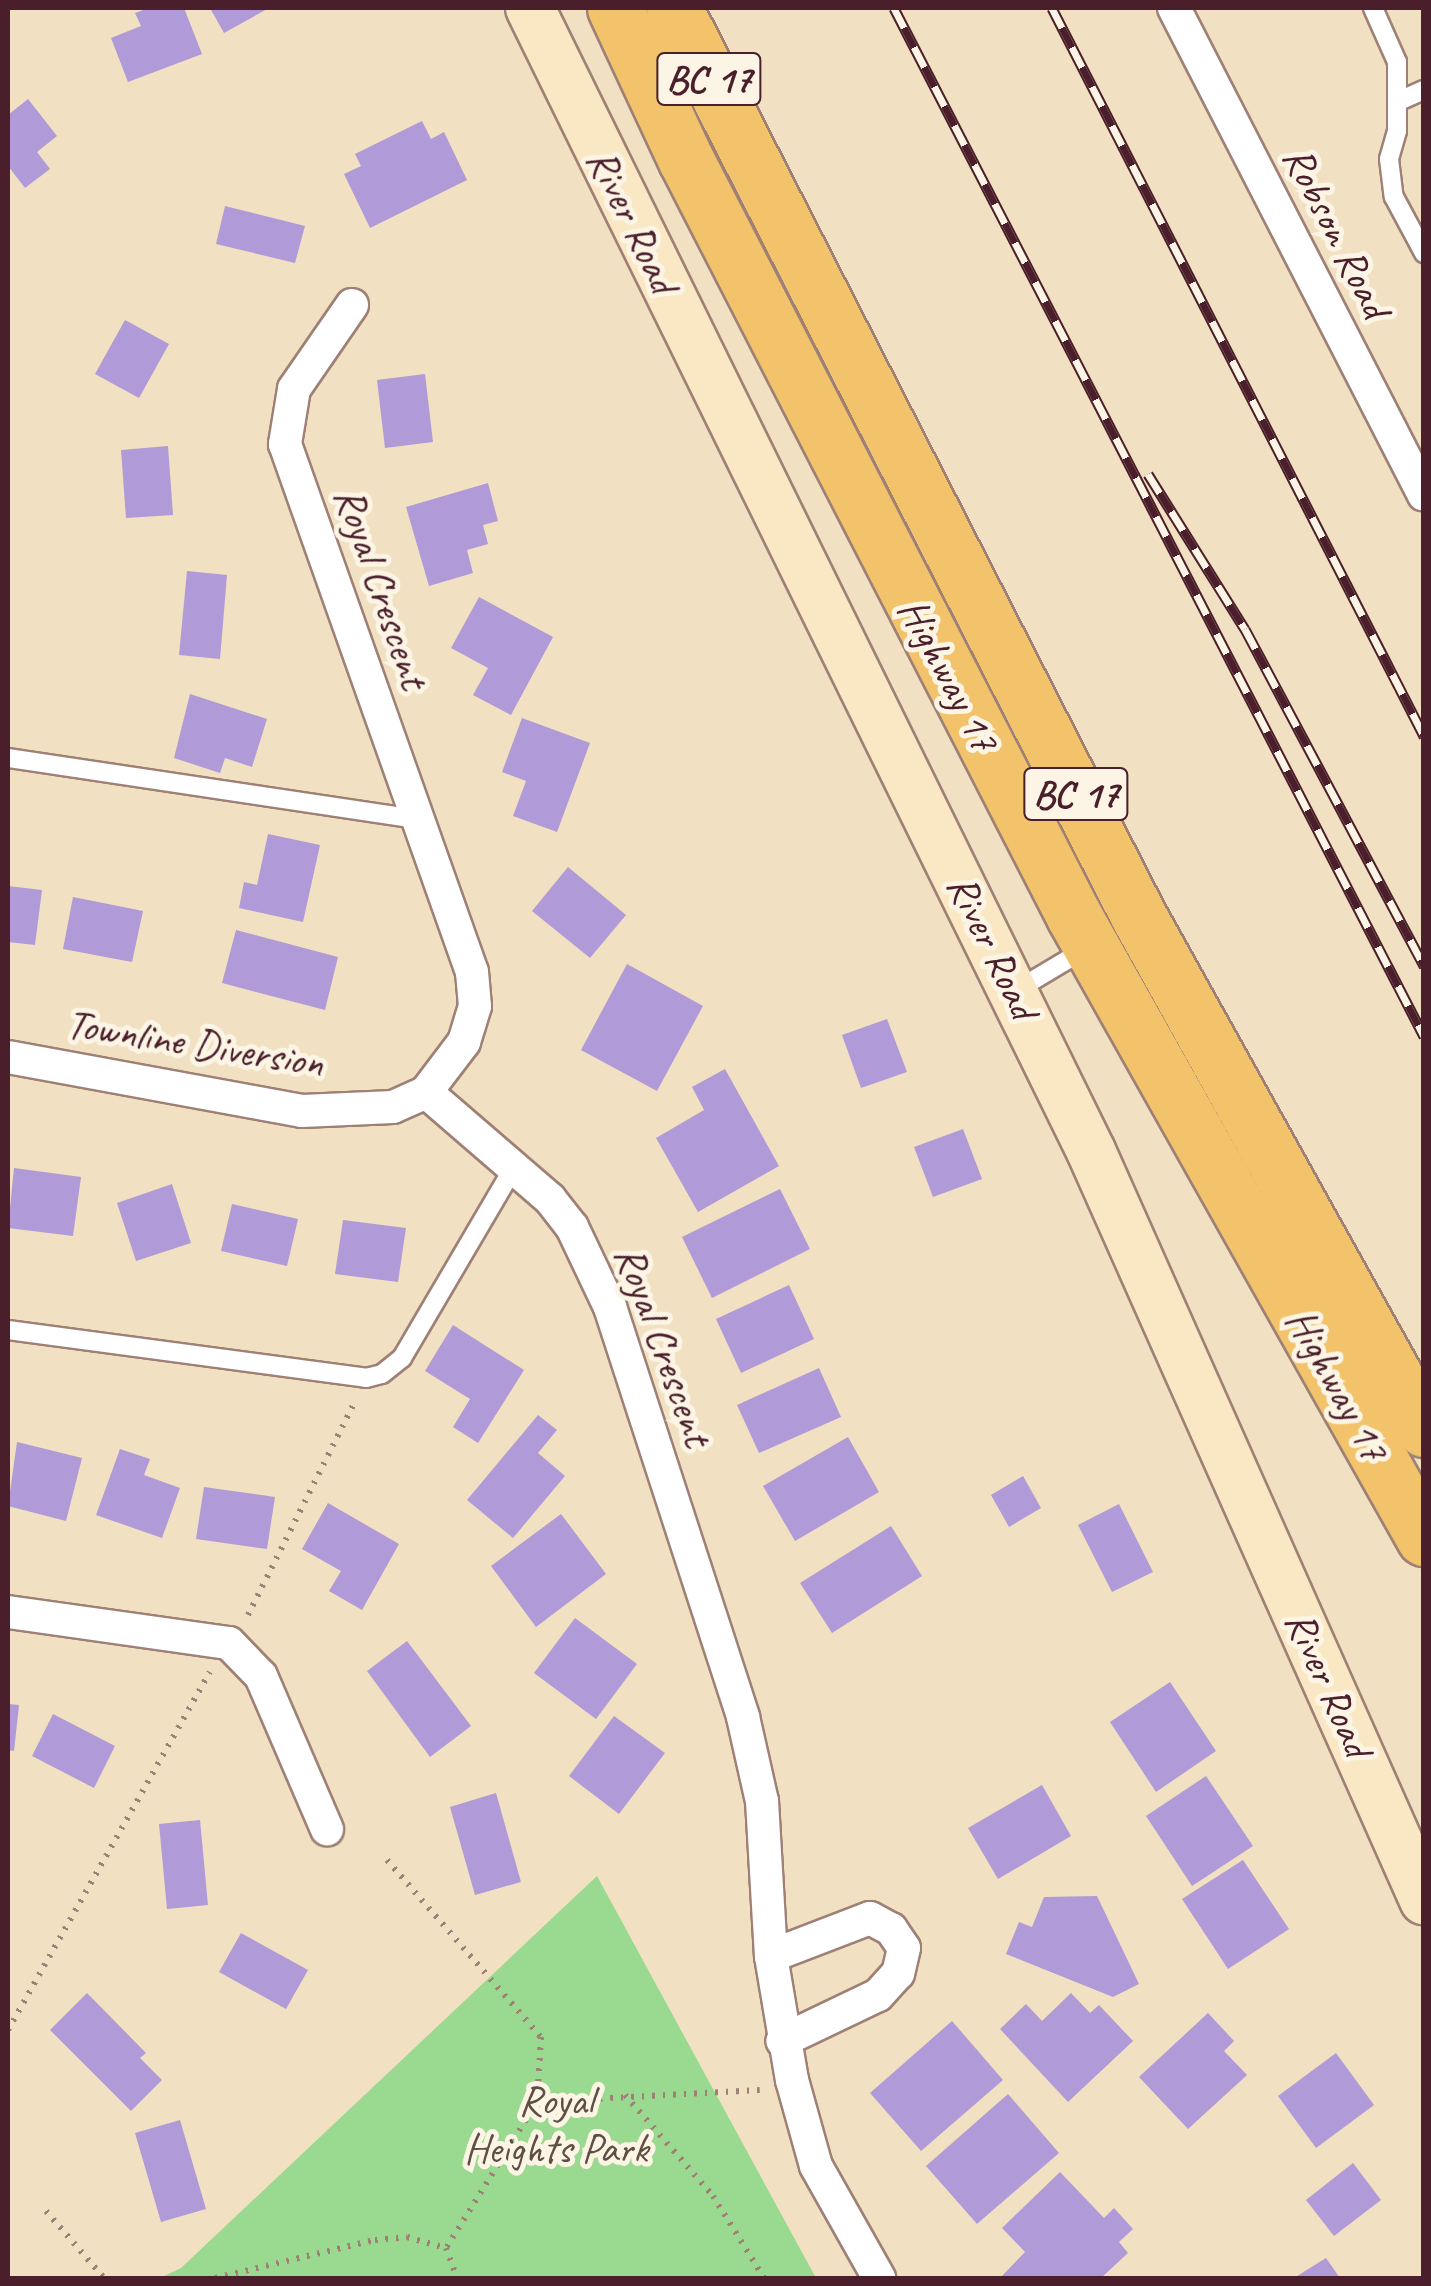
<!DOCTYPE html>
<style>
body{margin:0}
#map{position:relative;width:1431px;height:2286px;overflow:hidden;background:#f1e0c1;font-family:Caveat,sans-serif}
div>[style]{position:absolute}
.green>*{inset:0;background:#9ada90}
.building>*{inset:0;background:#b09ad7}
.path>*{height:6px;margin-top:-3px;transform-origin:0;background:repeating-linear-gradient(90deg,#9e8076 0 2.5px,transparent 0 10.5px)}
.roads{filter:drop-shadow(2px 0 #9e8076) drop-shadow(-2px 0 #9e8076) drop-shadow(0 2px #9e8076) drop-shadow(0 -2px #9e8076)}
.lane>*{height:18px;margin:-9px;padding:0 9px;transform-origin:9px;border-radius:9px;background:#fff}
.street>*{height:32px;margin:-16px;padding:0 16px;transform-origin:16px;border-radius:16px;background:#fff}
.secondary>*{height:48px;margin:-24px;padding:0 24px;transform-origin:24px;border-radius:24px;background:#fae7c3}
.highway>*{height:55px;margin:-27.5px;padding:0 27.5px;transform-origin:27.5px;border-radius:27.5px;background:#f2c36a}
.rail>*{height:11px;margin-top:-5.5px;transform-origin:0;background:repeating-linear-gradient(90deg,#fcf5e5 0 22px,#4a1f2b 0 44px);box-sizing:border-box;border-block:2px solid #4a1f2b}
span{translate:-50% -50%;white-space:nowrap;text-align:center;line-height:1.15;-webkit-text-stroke:10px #fcf5e5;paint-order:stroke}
.shield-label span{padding:2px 8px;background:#fcf5e5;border:2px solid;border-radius:8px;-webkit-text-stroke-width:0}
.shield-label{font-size:40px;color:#4a1f2b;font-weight:700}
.street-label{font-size:42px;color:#4a1f2b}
.park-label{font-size:42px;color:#5e4e44}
.frame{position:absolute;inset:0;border:10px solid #4a1f2b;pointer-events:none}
</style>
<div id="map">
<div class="green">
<div style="clip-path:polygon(597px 1876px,816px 2278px,160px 2278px,181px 2268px)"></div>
</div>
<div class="building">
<div style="clip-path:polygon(149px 8px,184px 8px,202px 54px,128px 82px,111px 38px,141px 26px,135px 13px)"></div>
<div style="clip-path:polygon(210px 8px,269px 8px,224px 33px)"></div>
<div style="clip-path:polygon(28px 99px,57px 136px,37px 152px,50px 169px,25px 188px,8px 166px,8px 115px)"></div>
<div style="clip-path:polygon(422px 121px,431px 139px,444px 132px,467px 180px,370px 228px,344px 174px,361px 166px,355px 154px)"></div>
<div style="clip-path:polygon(225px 206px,305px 226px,295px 263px,216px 244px)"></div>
<div style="clip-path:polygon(125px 320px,169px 344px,139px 398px,95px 374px)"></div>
<div style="clip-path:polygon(425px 374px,433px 442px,385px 448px,377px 380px)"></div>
<div style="clip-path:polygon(168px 446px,173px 515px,126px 518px,121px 450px)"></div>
<div style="clip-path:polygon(488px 483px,498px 521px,483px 525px,488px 544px,467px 550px,473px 573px,429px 586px,406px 507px)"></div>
<div style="clip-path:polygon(187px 571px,227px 575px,220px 659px,179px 655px)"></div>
<div style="clip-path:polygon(479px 597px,553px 637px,511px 715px,473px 695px,488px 668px,451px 648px)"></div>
<div style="clip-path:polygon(190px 694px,267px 719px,252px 767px,225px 758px,220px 773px,174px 758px)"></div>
<div style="clip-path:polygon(522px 718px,590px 743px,557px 832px,513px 816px,526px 781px,502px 772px)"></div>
<div style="clip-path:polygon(268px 834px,320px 845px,303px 922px,239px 908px,244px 882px,257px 885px)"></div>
<div style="clip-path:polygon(568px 867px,626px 915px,590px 958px,532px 911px)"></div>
<div style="clip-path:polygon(8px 886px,42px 890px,35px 945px,8px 942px)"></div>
<div style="clip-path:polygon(73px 897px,143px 911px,132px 962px,63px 949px)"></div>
<div style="clip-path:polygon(236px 930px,338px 957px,325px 1010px,222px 983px)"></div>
<div style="clip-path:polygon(627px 964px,703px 1006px,657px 1091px,581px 1050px)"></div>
<div style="clip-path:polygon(887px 1019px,907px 1072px,861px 1088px,842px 1035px)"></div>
<div style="clip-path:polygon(725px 1069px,779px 1166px,698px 1212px,656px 1138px,704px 1110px,692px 1087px)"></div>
<div style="clip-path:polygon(963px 1129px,982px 1179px,933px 1197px,914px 1147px)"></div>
<div style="clip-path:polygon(14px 1168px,81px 1177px,73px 1236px,8px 1228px)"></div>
<div style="clip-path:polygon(172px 1184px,191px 1243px,136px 1261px,117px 1203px)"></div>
<div style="clip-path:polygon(780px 1189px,810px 1249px,712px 1298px,682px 1237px)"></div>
<div style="clip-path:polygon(232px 1204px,298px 1219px,287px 1266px,221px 1251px)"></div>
<div style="clip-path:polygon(343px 1220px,406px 1228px,398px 1282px,335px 1274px)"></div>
<div style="clip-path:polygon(789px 1285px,814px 1339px,741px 1373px,716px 1319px)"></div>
<div style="clip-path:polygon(453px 1325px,524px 1370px,478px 1443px,453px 1427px,470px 1399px,425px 1371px)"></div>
<div style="clip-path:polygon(819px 1368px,841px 1417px,759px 1453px,737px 1405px)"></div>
<div style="clip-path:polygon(538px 1415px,557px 1430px,538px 1453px,565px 1476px,513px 1538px,467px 1500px)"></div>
<div style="clip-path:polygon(848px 1437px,879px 1492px,795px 1541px,763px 1486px)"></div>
<div style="clip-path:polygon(17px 1442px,82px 1458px,66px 1521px,8px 1506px)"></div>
<div style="clip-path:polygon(120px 1449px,150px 1459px,144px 1475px,180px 1488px,162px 1538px,96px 1515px)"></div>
<div style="clip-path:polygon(1023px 1476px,1041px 1508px,1009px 1527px,991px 1495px)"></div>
<div style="clip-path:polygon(204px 1487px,275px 1497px,267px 1549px,196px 1539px)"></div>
<div style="clip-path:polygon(328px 1503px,399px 1544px,362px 1610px,329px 1591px,341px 1571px,302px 1549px)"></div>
<div style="clip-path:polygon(1119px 1504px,1153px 1572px,1112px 1592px,1078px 1525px)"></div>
<div style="clip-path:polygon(561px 1514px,606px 1574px,536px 1627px,491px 1566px)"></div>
<div style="clip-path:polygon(891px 1526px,922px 1576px,832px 1633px,800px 1583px)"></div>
<div style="clip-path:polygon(575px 1618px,637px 1664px,596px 1719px,534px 1673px)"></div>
<div style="clip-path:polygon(407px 1641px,471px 1726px,430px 1757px,367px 1671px)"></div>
<div style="clip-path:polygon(1170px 1682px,1216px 1751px,1156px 1792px,1110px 1722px)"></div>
<div style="clip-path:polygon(8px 1704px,19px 1705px,14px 1751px,8px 1750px)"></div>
<div style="clip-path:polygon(53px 1714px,115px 1746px,94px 1788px,32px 1756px)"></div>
<div style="clip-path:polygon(614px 1716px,665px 1753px,619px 1814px,569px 1776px)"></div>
<div style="clip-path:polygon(1206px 1776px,1253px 1846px,1192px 1886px,1146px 1816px)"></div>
<div style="clip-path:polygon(1042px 1785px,1071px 1836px,998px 1879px,968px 1828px)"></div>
<div style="clip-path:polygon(496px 1793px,521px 1882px,475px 1895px,450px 1807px)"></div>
<div style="clip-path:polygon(200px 1820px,208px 1905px,167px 1909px,159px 1824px)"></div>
<div style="clip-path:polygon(1243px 1860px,1289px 1929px,1228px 1969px,1182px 1899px)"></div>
<div style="clip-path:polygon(1097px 1896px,1139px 1984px,1113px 1997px,1006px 1954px,1019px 1922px,1032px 1927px,1044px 1897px)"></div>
<div style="clip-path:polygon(241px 1933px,308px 1970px,286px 2009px,219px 1972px)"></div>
<div style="clip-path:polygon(87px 1993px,146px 2053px,140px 2058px,162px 2080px,131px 2111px,50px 2030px)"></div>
<div style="clip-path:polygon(1071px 1993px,1090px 2013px,1099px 2005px,1133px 2041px,1068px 2102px,1000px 2029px,1026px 2004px,1042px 2021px)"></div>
<div style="clip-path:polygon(1208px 2013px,1234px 2041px,1224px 2051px,1247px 2075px,1188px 2129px,1139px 2077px)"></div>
<div style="clip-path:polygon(952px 2021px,1003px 2080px,921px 2151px,870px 2093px)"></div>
<div style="clip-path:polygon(1336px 2053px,1374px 2105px,1316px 2148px,1278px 2096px)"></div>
<div style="clip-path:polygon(1008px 2094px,1059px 2153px,977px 2224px,926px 2166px)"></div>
<div style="clip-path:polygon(180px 2120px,206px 2209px,161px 2222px,135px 2133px)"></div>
<div style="clip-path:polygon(1353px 2163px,1381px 2200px,1334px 2236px,1306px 2200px)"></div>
<div style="clip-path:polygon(1060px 2172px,1104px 2218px,1114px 2208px,1133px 2229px,1119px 2242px,1128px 2253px,1101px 2278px,1000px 2278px,1025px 2252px,1002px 2228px)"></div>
<div style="clip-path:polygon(1326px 2258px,1340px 2278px,1294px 2278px)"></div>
</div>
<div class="path">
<div style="left:248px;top:1615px;width:237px;rotate:-63.4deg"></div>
<div style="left:387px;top:1860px;width:235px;rotate:49deg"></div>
<div style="left:541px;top:2037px;width:65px;rotate:93.5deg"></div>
<div style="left:537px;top:2102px;width:172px;rotate:121.9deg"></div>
<div style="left:446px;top:2248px;width:32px;rotate:70deg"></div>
<div style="left:8px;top:2030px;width:411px;rotate:-60.6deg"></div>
<div style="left:625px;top:2095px;width:134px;rotate:48.9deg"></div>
<div style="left:713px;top:2196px;width:97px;rotate:58.1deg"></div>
<div style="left:537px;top:2102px;width:223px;rotate:-3.1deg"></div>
<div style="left:46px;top:2211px;width:89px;rotate:49.1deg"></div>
<div style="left:215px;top:2278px;width:164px;rotate:-13.4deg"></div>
<div style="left:375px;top:2240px;width:32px;rotate:-5deg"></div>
<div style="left:407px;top:2237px;width:41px;rotate:15.8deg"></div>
</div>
<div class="roads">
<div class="lane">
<div style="left:1373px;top:8px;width:59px;rotate:66deg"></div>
<div style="left:1397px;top:62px;width:69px;rotate:90deg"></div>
<div style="left:1397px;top:131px;width:29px;rotate:106deg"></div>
<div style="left:1389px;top:159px;width:38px;rotate:83deg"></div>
<div style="left:1394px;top:197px;width:64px;rotate:61.8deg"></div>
<div style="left:1399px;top:101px;width:27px;rotate:-24deg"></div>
<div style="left:8px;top:758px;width:413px;rotate:8.5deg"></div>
<div style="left:1015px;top:991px;width:84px;rotate:-30.8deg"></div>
<div style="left:8px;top:1330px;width:361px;rotate:7.6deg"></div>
<div style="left:366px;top:1378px;width:16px;rotate:-14deg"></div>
<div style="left:382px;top:1374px;width:26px;rotate:-39deg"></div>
<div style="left:402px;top:1358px;width:221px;rotate:-59.6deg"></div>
</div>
<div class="street">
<div style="left:1174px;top:8px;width:547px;rotate:62.83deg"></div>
<div style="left:352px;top:305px;width:102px;rotate:124.6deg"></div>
<div style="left:294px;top:389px;width:56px;rotate:99.3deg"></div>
<div style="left:285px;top:444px;width:560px;rotate:70.5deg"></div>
<div style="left:472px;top:972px;width:34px;rotate:85deg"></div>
<div style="left:475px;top:1006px;width:38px;rotate:107deg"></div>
<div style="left:464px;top:1042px;width:63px;rotate:127.2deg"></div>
<div style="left:426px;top:1092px;width:164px;rotate:40.8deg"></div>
<div style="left:550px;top:1199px;width:36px;rotate:52deg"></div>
<div style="left:572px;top:1227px;width:89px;rotate:64.6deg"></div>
<div style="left:610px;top:1307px;width:431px;rotate:72deg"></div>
<div style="left:743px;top:1717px;width:86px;rotate:77.3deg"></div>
<div style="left:762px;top:1801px;width:155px;rotate:86.7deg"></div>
<div style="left:771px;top:1956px;width:126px;rotate:80.4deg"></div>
<div style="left:792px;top:2080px;width:89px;rotate:74.4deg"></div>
<div style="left:816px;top:2166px;width:129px;rotate:60.6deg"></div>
<div style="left:8px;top:1057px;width:299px;rotate:10.4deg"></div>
<div style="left:302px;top:1111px;width:91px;rotate:-2.5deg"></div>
<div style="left:393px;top:1107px;width:36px;rotate:-24deg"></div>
<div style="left:8px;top:1612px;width:223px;rotate:8deg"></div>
<div style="left:229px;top:1643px;width:46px;rotate:45.9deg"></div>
<div style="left:261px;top:1676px;width:167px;rotate:66.7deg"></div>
<div style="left:771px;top:1956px;width:106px;rotate:-21deg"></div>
<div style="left:870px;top:1918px;width:24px;rotate:28deg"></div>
<div style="left:891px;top:1929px;width:23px;rotate:56deg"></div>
<div style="left:904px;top:1948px;width:26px;rotate:103deg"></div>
<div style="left:898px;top:1973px;width:30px;rotate:132deg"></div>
<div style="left:878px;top:1995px;width:106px;rotate:154.4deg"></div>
</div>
<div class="secondary">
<div style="left:530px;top:8px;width:1273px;rotate:63.86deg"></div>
<div style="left:1091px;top:1151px;width:820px;rotate:66.03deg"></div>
</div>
<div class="highway">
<div style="left:615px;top:8px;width:168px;rotate:65deg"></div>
<div style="left:686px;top:160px;width:850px;rotate:62.83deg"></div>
<div style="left:1074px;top:916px;width:714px;rotate:60.63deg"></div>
<div style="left:674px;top:8px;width:1021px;rotate:62.91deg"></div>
<div style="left:1139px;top:917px;width:586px;rotate:60.9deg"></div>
</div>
</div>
<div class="rail">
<div style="left:894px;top:8px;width:1157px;rotate:62.73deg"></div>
<div style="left:1052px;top:8px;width:818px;rotate:62.93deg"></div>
<div style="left:1148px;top:474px;width:183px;rotate:58deg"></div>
<div style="left:1245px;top:629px;width:382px;rotate:62deg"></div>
</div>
<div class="shield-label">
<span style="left:709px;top:79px">BC 17</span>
<span style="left:1076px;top:794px">BC 17</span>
</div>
<div class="street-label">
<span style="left:632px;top:221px;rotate:64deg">River Road</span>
<span style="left:1336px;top:232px;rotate:63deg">Robson Road</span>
<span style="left:381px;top:588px;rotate:71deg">Royal Crescent</span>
<span style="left:948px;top:675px;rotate:62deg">Highway 17</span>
<span style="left:992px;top:947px;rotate:64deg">River Road</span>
<span style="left:195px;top:1044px;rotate:9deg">Townline Diversion</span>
<span style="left:663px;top:1346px;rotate:70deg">Royal Crescent</span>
<span style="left:1337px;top:1385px;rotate:61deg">Highway 17</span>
<span style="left:1328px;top:1684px;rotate:66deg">River Road</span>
</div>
<div class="park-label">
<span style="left:556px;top:2125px">Royal<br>Heights Park</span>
</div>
<div class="frame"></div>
</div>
